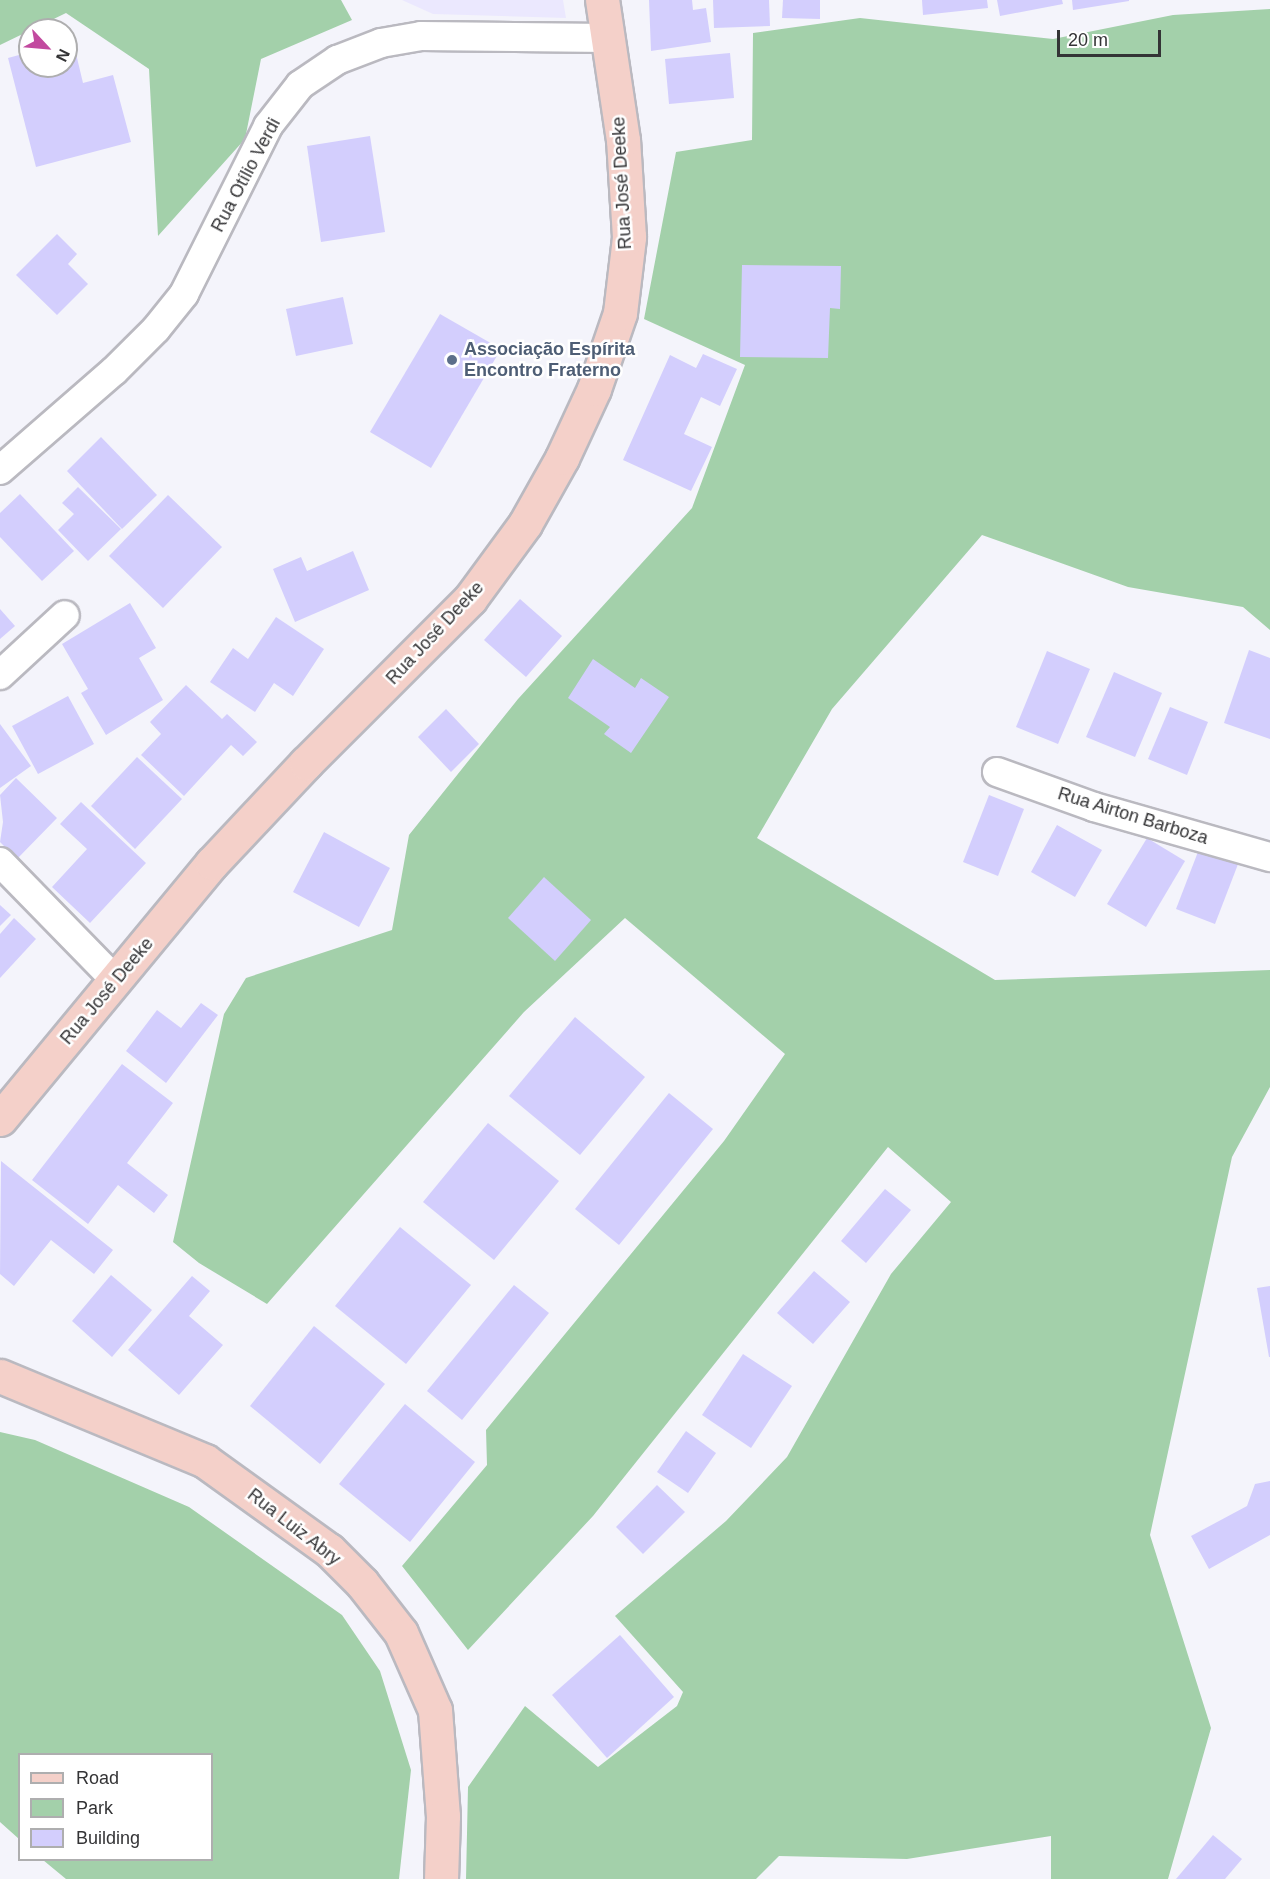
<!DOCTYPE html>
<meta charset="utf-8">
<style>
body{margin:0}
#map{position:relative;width:1270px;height:1879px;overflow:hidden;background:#f4f4fb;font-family:Helvetica,sans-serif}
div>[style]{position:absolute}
.education>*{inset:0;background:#ebe8fe}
.green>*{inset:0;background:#a3d0aa}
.building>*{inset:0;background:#d3cefd}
.roads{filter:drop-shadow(2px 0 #bab9c0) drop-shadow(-2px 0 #bab9c0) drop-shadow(0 2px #bab9c0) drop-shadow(0 -2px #bab9c0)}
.street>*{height:28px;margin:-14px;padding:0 14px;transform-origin:14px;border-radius:14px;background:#fff}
.secondary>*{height:33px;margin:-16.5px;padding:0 16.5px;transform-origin:16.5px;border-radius:16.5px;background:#f4d0c9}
.dots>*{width:16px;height:16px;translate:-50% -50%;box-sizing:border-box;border:3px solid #fff;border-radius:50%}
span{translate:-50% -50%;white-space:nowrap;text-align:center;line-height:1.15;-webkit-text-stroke:5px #fff;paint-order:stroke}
.street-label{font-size:18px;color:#343436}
.service-label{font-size:18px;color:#4e5e75;font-weight:700}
.left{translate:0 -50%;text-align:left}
.legend{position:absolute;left:18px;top:1753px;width:195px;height:108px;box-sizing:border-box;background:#fff;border:2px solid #aeaeaf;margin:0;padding:8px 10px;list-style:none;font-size:18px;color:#343436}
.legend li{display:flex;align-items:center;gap:12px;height:30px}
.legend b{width:30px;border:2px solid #aeaeaf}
.north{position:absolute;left:18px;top:18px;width:60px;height:60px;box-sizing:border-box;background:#fff;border:2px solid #aeaeaf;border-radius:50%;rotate:116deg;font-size:16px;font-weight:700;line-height:24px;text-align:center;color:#343436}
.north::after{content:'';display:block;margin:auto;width:21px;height:27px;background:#c24a9f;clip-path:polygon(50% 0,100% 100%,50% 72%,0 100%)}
.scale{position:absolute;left:1057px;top:30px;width:104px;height:27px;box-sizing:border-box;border:3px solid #343436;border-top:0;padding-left:8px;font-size:18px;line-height:21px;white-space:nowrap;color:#343436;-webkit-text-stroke:4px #fff;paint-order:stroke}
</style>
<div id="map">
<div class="education">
<div style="clip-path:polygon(402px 0,563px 0,566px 18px,433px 14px)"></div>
</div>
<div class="green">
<div style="clip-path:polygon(0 0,341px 0,352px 20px,261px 59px,245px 139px,158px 236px,149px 69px,66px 13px,0 45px)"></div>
<div style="clip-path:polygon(1270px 9px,1270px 630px,1243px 607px,1128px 587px,982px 535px,832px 709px,757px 838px,995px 980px,1270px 970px,1270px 1087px,1232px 1157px,1150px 1535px,1211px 1728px,1168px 1879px,1051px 1879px,1051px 1836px,907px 1859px,779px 1856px,756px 1879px,466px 1879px,468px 1787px,525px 1706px,598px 1767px,677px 1706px,683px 1692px,615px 1616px,726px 1521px,787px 1457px,891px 1274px,951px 1202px,888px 1147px,593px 1516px,468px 1650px,402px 1566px,487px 1465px,486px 1430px,724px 1141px,785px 1054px,625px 918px,524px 1012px,267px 1304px,199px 1263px,173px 1242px,224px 1014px,246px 978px,392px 930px,409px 835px,518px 699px,692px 508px,745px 365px,644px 319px,676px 152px,752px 140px,753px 33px,860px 18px,1053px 39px,1173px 15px)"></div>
<div style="clip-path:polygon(0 1432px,35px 1440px,189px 1507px,342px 1615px,380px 1671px,411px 1770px,399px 1879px,66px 1879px,43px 1860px,212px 1860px,212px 1754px,20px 1754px,19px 1839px,0 1822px)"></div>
</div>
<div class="building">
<div style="clip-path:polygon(649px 0,692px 0,693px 10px,706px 8px,711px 42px,651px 51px)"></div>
<div style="clip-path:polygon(713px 0,769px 0,770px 26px,714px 28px)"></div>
<div style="clip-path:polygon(783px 0,820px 0,820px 19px,782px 18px)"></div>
<div style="clip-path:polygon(922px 0,987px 0,988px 8px,923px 15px)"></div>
<div style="clip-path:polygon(997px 0,1062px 0,1063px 4px,1000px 16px)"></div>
<div style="clip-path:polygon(1072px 0,1129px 0,1129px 1px,1073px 10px)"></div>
<div style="clip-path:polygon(73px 41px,83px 83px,113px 75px,131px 142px,36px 167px,8px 58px,30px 52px,30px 66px,66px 66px,66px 43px)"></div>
<div style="clip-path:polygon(730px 53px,734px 98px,669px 104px,665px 59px)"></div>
<div style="clip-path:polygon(370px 136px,385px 232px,321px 242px,307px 146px)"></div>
<div style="clip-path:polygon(57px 234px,77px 254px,68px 264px,88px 284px,57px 315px,16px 275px)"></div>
<div style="clip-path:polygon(742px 265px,841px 266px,840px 309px,830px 308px,828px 358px,740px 357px)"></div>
<div style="clip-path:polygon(343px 297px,353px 344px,296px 356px,286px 309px)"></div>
<div style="clip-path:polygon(440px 314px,501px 349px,431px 468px,370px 432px)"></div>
<div style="clip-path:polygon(703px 354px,737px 369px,720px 406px,701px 397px,684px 434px,712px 447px,691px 491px,623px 460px,670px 355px,696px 368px)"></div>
<div style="clip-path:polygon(101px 437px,157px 495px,122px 529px,67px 471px)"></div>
<div style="clip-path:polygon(78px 487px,121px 529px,88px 561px,58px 530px,74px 514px,62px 503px)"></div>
<div style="clip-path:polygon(20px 494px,74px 551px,42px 581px,0 537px,0 513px)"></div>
<div style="clip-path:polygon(168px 495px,222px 547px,163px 608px,109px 556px)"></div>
<div style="clip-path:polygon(353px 551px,369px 590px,295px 622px,273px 569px,301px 557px,307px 571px)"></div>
<div style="clip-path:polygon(520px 599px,562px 636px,526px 677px,484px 640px)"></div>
<div style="clip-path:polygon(130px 603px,156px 648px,139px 658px,163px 700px,106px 735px,81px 693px,88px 689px,62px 644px)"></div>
<div style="clip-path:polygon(0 609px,15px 626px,0 639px)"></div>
<div style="clip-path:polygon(276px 617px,324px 649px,293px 696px,274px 683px,255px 712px,210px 682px,233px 648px,248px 659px)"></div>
<div style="clip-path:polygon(1249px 650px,1270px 658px,1270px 739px,1224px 723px)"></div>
<div style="clip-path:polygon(1047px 651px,1090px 669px,1058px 744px,1016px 727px)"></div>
<div style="clip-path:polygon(593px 659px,635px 688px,641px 678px,669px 697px,631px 753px,604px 734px,610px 727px,568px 698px)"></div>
<div style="clip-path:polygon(1114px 672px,1162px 693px,1135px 757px,1086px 737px)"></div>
<div style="clip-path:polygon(186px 685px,222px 719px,227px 714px,257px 742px,243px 756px,231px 745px,184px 796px,141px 755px,161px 734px,150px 722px)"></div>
<div style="clip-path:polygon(68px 696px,94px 744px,38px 774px,12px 726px)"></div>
<div style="clip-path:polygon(1170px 707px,1208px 722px,1187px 775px,1148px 759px)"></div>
<div style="clip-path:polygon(446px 709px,479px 744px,451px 772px,418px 737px)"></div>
<div style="clip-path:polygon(0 724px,31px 766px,0 788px)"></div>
<div style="clip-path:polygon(137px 757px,182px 799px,135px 849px,91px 806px)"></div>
<div style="clip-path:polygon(16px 778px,57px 818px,17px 859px,0 842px,3px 822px,0 795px)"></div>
<div style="clip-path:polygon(989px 795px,1024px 809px,998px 876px,963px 862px)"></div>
<div style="clip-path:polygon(81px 802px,146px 863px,90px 923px,52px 887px,87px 849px,60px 824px)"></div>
<div style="clip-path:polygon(1057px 825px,1102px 850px,1075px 897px,1031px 872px)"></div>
<div style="clip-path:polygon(324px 832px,390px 868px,359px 927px,293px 892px)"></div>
<div style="clip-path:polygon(1147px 838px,1185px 861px,1146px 927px,1107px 904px)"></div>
<div style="clip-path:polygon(1201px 844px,1240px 859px,1215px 924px,1176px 909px)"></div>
<div style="clip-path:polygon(544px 877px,591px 920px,555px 961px,508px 918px)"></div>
<div style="clip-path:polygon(0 905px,11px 915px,0 926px)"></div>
<div style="clip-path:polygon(14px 918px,36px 939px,0 978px,0 934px)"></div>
<div style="clip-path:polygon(201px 1003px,218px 1015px,166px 1083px,126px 1051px,157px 1010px,181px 1028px)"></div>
<div style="clip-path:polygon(575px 1017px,645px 1077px,580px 1155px,509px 1096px)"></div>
<div style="clip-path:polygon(122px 1064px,173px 1103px,127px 1163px,168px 1195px,154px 1213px,118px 1185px,88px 1224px,32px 1180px)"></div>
<div style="clip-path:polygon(669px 1093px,713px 1129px,619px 1245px,575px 1209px)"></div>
<div style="clip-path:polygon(488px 1123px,559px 1181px,494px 1260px,423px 1202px)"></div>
<div style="clip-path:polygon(1px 1161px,113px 1250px,94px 1274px,51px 1240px,14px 1286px,0 1274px)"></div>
<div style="clip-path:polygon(885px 1189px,911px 1210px,866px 1263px,841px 1241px)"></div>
<div style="clip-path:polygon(400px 1227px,471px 1285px,406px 1364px,335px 1306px)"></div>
<div style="clip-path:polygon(814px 1271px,850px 1302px,813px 1344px,777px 1313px)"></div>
<div style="clip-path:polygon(111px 1275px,152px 1310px,112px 1357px,72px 1321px)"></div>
<div style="clip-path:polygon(192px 1276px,210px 1291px,189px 1316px,223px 1345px,179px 1395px,128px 1350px)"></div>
<div style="clip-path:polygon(514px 1285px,549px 1313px,462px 1420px,427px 1391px)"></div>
<div style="clip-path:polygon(1270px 1286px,1270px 1357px,1269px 1357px,1257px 1288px)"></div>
<div style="clip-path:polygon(314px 1326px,385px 1384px,320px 1464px,250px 1406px)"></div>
<div style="clip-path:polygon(743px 1354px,792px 1386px,751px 1448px,702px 1415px)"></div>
<div style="clip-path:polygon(405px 1404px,475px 1462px,410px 1542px,339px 1484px)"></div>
<div style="clip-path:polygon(686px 1431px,716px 1453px,688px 1493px,657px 1472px)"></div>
<div style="clip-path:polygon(1270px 1481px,1270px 1535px,1209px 1569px,1191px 1536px,1247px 1506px,1255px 1484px)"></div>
<div style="clip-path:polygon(657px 1485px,685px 1512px,643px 1554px,616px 1527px)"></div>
<div style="clip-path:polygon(620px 1635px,674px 1697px,607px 1758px,552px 1695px)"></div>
<div style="clip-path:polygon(1213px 1835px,1242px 1859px,1225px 1879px,1176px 1879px)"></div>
</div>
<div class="roads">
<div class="street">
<div style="left:0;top:470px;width:151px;rotate:-41deg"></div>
<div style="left:114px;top:371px;width:59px;rotate:-45deg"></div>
<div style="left:156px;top:329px;width:45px;rotate:-51.3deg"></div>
<div style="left:184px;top:294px;width:188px;rotate:-63.4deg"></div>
<div style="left:268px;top:126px;width:52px;rotate:-52deg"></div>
<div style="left:300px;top:85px;width:45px;rotate:-34deg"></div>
<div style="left:337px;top:60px;width:47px;rotate:-21.1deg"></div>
<div style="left:381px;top:43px;width:41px;rotate:-9.9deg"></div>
<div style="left:421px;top:36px;width:187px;rotate:0.6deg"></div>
<div style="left:0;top:675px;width:88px;rotate:-42.7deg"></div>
<div style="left:997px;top:772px;width:103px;rotate:19.8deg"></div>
<div style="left:1094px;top:807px;width:183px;rotate:15.9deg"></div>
<div style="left:0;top:862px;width:166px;rotate:45.7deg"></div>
</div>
<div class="secondary">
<div style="left:0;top:1119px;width:332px;rotate:-50.4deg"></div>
<div style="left:212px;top:863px;width:137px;rotate:-46.8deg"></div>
<div style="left:306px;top:763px;width:232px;rotate:-45deg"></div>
<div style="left:470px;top:599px;width:93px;rotate:-53.7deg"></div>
<div style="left:525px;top:524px;width:76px;rotate:-60.7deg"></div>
<div style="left:562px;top:458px;width:76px;rotate:-65.1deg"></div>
<div style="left:594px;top:389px;width:80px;rotate:-71.1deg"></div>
<div style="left:620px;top:313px;width:77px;rotate:-83.2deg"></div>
<div style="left:629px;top:237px;width:97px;rotate:-93.5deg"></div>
<div style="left:623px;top:140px;width:142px;rotate:-98.5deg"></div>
<div style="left:0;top:1376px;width:222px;rotate:22.5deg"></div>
<div style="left:205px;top:1461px;width:153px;rotate:35.7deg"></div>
<div style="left:329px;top:1550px;width:47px;rotate:45deg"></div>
<div style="left:362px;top:1583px;width:63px;rotate:52deg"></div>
<div style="left:401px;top:1633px;width:84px;rotate:66.2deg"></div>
<div style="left:435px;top:1710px;width:106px;rotate:85.7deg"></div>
<div style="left:443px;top:1816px;width:63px;rotate:91.8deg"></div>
</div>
</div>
<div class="dots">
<div style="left:452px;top:360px;background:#5c6f8a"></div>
</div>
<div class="street-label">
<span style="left:246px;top:175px;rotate:-62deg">Rua Otílio Verdi</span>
<span style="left:622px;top:183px;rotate:-93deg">Rua José Deeke</span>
<span style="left:435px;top:633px;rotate:-47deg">Rua José Deeke</span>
<span style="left:1133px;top:816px;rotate:17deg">Rua Airton Barboza</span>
<span style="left:107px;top:991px;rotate:-50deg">Rua José Deeke</span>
<span style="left:294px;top:1527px;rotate:38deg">Rua Luiz Abry</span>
</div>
<div class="service-label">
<span class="left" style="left:464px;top:360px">Associação Espírita<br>Encontro Fraterno</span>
</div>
<ul class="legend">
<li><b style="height:8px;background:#f4d0c9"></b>Road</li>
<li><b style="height:16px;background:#a3d0aa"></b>Park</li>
<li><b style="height:16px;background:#d3cefd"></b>Building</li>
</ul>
<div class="north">N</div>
<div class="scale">20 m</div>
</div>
